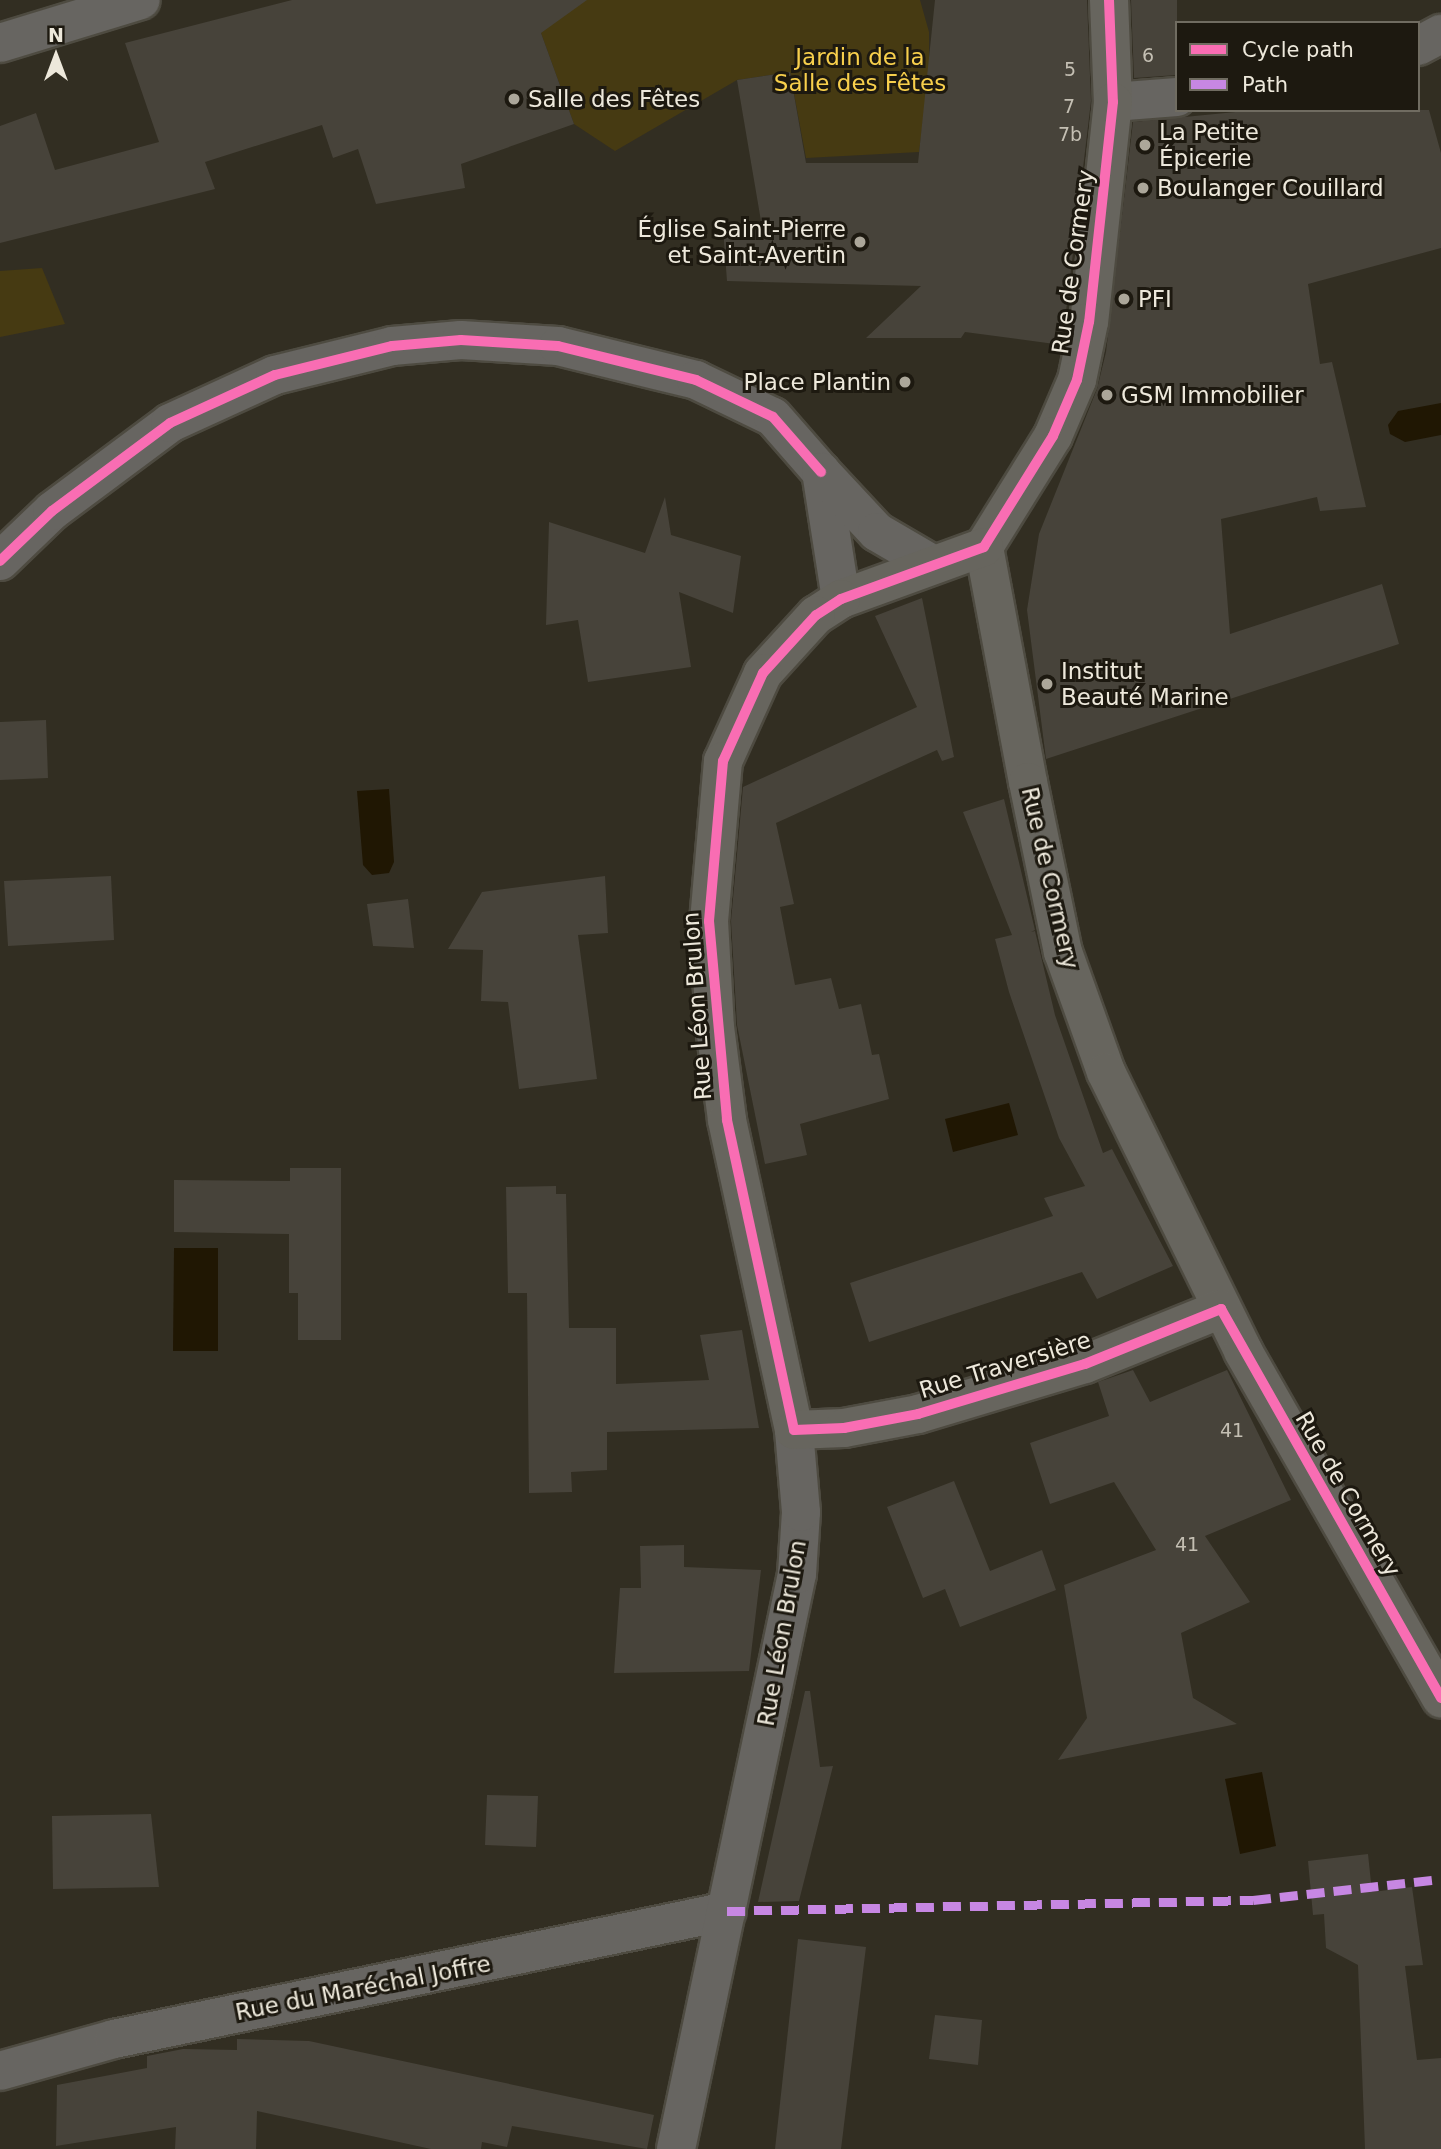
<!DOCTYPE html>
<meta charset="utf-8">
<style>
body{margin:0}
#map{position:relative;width:1441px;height:2149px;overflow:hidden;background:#322e22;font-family:"DejaVu Sans",sans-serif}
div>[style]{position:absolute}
.green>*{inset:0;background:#463a12}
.water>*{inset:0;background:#201703}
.building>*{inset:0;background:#47433a}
.roads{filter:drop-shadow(2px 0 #4e4b41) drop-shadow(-2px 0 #4e4b41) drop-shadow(0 2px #4e4b41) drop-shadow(0 -2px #4e4b41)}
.minor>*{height:38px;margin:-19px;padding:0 19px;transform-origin:19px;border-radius:19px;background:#676561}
.major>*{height:38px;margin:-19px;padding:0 19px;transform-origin:19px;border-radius:19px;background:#67655e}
.quiet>*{height:9px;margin-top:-4.5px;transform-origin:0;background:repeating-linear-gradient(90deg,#c787e3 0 18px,transparent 0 27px)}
.cycleway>*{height:10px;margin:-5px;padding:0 5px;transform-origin:5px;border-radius:5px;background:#f96db3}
.dots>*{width:19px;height:19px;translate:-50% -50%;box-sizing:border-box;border:4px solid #1d1910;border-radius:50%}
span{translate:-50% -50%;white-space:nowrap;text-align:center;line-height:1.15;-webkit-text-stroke:6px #1d1910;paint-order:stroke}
.number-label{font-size:19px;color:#c4bfb3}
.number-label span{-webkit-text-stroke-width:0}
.park-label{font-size:23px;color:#f7cf4c}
.poi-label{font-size:23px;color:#ede8db}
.left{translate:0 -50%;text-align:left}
.right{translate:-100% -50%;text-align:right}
.street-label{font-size:23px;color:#ede8db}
.legend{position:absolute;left:1175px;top:21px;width:245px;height:91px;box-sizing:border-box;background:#1d1910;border:2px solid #706c61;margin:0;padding:9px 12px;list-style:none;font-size:21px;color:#ede8db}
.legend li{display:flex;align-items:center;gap:14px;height:35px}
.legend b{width:35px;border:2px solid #706c61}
.north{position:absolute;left:21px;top:21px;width:70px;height:70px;-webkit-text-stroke:5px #1d1910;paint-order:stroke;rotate:0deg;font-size:19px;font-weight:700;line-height:28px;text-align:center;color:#ede8db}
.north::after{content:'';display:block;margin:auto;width:24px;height:32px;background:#ede8db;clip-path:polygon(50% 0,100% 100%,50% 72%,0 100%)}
</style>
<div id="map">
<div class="green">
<div style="clip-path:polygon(559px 0,920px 0,929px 32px,929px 75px,919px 152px,806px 158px,790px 72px,737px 80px,615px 151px,574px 124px,541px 33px)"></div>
<div style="clip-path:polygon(42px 268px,65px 324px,0 337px,0 271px)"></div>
</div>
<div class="water">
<div style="clip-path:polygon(1441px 403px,1441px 435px,1405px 442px,1390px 434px,1388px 425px,1398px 411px)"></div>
<div style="clip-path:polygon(389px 789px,394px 862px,389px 873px,372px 875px,363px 865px,357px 791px)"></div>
<div style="clip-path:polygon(1009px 1103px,1018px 1135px,953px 1152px,945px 1119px)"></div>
<div style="clip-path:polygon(174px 1248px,218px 1248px,218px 1351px,173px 1351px)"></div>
<div style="clip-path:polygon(1262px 1772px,1276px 1846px,1240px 1854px,1225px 1779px)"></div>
</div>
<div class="building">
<div style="clip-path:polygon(292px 0,587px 0,541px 33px,574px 124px,461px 164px,465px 188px,376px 204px,358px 149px,333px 158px,322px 125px,205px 162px,215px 189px,0 243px,0 126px,36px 113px,55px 170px,159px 142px,125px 43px)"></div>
<div style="clip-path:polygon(935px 0,1087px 0,1091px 101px,1062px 345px,965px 332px,961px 338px,866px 338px,921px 286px,727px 281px,723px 228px,762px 227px,737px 80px,790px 72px,806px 163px,918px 163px)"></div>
<div style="clip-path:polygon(1131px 0,1177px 0,1177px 75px,1134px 78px)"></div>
<div style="clip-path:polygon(1256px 110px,1429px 110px,1441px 153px,1441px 248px,1308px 284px,1320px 364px,1332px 362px,1366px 507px,1320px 511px,1317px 497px,1221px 519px,1230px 634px,1382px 584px,1399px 644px,1046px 759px,1027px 610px,1039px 534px,1097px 389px,1106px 352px,1133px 122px)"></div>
<div style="clip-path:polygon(665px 497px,671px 535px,741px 556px,733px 613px,679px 592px,691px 667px,588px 682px,578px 620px,546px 625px,549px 522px,645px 553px)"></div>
<div style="clip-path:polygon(922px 598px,954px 757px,942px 761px,937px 750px,776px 823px,794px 904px,780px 907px,795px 985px,831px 978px,839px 1009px,861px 1004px,872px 1055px,879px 1054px,889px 1099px,800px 1124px,807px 1155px,765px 1164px,737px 1025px,731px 921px,743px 787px,917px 707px,875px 616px)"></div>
<div style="clip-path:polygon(46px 720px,48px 778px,0 780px,0 722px)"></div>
<div style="clip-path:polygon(1004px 799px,1035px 930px,1031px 932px,1035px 931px,1055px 1015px,1103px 1153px,1112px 1149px,1173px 1266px,1097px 1299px,1082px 1272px,869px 1342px,850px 1283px,1053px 1216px,1044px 1198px,1085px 1186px,1059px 1138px,1009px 992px,995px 939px,1012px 935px,963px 812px)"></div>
<div style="clip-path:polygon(111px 876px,114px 940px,8px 946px,4px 881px)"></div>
<div style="clip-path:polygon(605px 876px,608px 933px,578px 935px,597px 1079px,519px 1089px,508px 1002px,481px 1001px,483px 950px,448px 949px,482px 892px)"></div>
<div style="clip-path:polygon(408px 899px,414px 948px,373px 946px,367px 904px)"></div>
<div style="clip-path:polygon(290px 1168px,341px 1168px,341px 1340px,298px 1340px,298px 1293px,289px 1293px,289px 1234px,174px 1232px,174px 1180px,290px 1181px)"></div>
<div style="clip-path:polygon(556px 1186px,556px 1194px,566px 1194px,569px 1328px,616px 1328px,616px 1384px,709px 1380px,700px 1335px,742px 1330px,759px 1428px,607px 1432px,607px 1470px,571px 1472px,572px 1492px,529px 1493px,527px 1293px,508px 1293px,506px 1187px)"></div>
<div style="clip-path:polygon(1133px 1370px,1150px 1402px,1227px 1370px,1291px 1500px,1205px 1536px,1250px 1602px,1181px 1633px,1193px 1698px,1237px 1724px,1058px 1760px,1087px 1718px,1064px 1585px,1156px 1550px,1114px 1482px,1050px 1504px,1030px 1443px,1109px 1416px,1098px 1382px)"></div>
<div style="clip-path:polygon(954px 1481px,990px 1571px,1042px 1550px,1056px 1590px,960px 1627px,945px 1589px,923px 1598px,887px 1507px)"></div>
<div style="clip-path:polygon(684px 1545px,684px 1567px,761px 1570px,749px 1671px,614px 1673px,620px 1588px,641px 1588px,640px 1546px)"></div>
<div style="clip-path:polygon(805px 1691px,810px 1691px,820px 1767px,833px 1766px,799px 1901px,758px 1902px)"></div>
<div style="clip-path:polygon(487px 1795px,538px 1796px,536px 1847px,485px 1845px)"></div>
<div style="clip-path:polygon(151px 1814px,159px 1887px,53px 1889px,52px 1816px)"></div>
<div style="clip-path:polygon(1368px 1854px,1372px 1892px,1412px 1887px,1423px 1965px,1405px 1966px,1417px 2060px,1441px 2058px,1441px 2149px,1365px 2149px,1358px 1965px,1326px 1948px,1324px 1914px,1313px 1915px,1308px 1861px)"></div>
<div style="clip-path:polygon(798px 1939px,866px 1947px,841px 2149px,775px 2149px)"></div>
<div style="clip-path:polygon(935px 2015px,982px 2020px,978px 2065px,929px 2059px)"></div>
<div style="clip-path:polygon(237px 2039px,309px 2041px,654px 2115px,647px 2149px,512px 2126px,507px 2147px,482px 2142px,481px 2149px,431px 2149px,257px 2111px,256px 2149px,175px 2149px,176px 2127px,56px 2146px,57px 2085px,147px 2068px,147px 2056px,183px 2049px,237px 2050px)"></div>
</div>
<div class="roads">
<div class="minor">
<div style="left:0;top:43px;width:147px;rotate:-17deg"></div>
<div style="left:1418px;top:46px;width:26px;rotate:-28deg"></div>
<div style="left:1113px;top:102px;width:64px;rotate:-4.5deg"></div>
<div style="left:0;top:561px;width:72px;rotate:-43.9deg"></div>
<div style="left:52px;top:511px;width:147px;rotate:-36.7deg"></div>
<div style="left:170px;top:423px;width:115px;rotate:-24.6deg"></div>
<div style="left:275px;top:375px;width:121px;rotate:-13.9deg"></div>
<div style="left:392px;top:346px;width:69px;rotate:-5deg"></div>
<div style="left:461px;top:340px;width:97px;rotate:3.5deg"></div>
<div style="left:558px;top:346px;width:142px;rotate:13.8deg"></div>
<div style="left:696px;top:380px;width:85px;rotate:25.7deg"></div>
<div style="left:773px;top:417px;width:73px;rotate:48.9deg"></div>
<div style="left:841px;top:599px;width:129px;rotate:-98.9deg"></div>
<div style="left:821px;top:472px;width:82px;rotate:47deg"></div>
<div style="left:877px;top:532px;width:61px;rotate:30.3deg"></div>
<div style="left:0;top:2071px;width:118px;rotate:-15.7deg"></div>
<div style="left:114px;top:2039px;width:626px;rotate:-11.79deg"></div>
<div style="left:676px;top:2149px;width:588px;rotate:-78.12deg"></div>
<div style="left:797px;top:1574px;width:62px;rotate:-86.3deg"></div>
<div style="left:801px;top:1512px;width:82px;rotate:-94.9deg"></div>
</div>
<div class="major">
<div style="left:1109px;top:0;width:102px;rotate:87.8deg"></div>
<div style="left:1113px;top:102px;width:221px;rotate:96.2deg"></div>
<div style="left:1089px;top:322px;width:59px;rotate:101.7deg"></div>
<div style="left:1077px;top:380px;width:61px;rotate:113.2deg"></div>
<div style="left:1053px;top:436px;width:131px;rotate:121.9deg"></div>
<div style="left:984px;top:547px;width:239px;rotate:79.4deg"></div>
<div style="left:1028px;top:782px;width:174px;rotate:78.4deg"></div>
<div style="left:1063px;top:952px;width:127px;rotate:70.3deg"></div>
<div style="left:1106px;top:1072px;width:311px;rotate:63.8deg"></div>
<div style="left:1243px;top:1351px;width:400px;rotate:60.3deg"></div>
<div style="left:984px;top:547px;width:152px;rotate:160deg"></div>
<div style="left:841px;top:599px;width:30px;rotate:147deg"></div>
<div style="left:816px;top:615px;width:79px;rotate:132.4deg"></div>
<div style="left:763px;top:673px;width:97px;rotate:114.4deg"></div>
<div style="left:723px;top:761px;width:161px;rotate:95deg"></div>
<div style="left:709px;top:921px;width:106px;rotate:86.8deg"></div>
<div style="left:715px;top:1027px;width:94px;rotate:82.6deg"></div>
<div style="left:727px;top:1120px;width:317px;rotate:77.8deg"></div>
<div style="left:794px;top:1430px;width:50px;rotate:-2.3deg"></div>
<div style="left:844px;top:1428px;width:75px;rotate:-10.7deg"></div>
<div style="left:918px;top:1414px;width:174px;rotate:-16.7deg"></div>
<div style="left:1085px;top:1364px;width:147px;rotate:-22deg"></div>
</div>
</div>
<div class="quiet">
<div style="left:727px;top:1911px;width:526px;rotate:-1.2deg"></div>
<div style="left:1253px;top:1900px;width:189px;rotate:-6.4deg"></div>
</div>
<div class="cycleway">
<div style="left:1109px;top:0;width:102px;rotate:87.8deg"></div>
<div style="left:1113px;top:102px;width:221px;rotate:96.2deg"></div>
<div style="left:1089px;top:322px;width:59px;rotate:101.7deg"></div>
<div style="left:1077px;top:380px;width:61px;rotate:113.2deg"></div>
<div style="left:1053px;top:436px;width:131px;rotate:121.9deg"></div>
<div style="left:984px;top:547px;width:152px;rotate:160deg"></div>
<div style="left:841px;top:599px;width:30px;rotate:147deg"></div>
<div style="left:816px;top:615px;width:79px;rotate:132.4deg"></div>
<div style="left:763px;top:673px;width:97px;rotate:114.4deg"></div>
<div style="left:723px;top:761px;width:161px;rotate:95deg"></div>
<div style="left:709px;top:921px;width:200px;rotate:84.8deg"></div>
<div style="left:727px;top:1120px;width:317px;rotate:77.8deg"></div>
<div style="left:794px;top:1430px;width:50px;rotate:-2.3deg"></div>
<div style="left:844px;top:1428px;width:75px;rotate:-10.7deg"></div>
<div style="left:918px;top:1414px;width:174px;rotate:-16.7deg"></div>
<div style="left:1085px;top:1364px;width:147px;rotate:-22deg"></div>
<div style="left:1221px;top:1309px;width:447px;rotate:60.5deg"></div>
<div style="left:0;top:561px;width:72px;rotate:-43.9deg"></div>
<div style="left:52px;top:511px;width:147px;rotate:-36.7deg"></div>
<div style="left:170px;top:423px;width:115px;rotate:-24.6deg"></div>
<div style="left:275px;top:375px;width:121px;rotate:-13.9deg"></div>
<div style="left:392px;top:346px;width:69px;rotate:-5deg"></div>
<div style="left:461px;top:340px;width:97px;rotate:3.5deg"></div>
<div style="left:558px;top:346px;width:142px;rotate:13.8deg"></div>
<div style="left:696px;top:380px;width:85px;rotate:25.7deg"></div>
<div style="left:773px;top:417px;width:73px;rotate:48.9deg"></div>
</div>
<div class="dots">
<div style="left:514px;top:99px;background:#aca79a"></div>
<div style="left:1145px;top:145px;background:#aca79a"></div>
<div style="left:1143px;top:188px;background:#aca79a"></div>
<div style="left:860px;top:242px;background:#aca79a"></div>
<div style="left:1124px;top:299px;background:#aca79a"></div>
<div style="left:905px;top:382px;background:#aca79a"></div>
<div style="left:1107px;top:395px;background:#aca79a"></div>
<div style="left:1047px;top:684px;background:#aca79a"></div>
</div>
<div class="number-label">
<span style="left:1148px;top:56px">6</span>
<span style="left:1070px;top:70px">5</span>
<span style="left:1069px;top:107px">7</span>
<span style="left:1070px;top:135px">7b</span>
<span style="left:1232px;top:1431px">41</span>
<span style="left:1187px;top:1545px">41</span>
</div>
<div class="park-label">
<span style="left:860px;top:70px">Jardin de la<br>Salle des Fêtes</span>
</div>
<div class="poi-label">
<span class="left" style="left:528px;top:99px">Salle des Fêtes</span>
<span class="left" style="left:1159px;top:145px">La Petite<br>Épicerie</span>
<span class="left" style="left:1157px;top:188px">Boulanger Couillard</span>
<span class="right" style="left:846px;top:242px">Église Saint-Pierre<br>et Saint-Avertin</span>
<span class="left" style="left:1138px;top:299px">PFI</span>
<span class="right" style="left:891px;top:382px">Place Plantin</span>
<span class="left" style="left:1121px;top:395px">GSM Immobilier</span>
<span class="left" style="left:1061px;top:684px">Institut<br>Beauté Marine</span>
</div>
<div class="street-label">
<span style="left:1073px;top:262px;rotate:-82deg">Rue de Cormery</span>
<span style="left:1050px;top:878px;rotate:77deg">Rue de Cormery</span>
<span style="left:697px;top:1006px;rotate:-94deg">Rue Léon Brulon</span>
<span style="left:1005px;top:1365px;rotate:-17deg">Rue Traversière</span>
<span style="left:1348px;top:1494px;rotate:60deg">Rue de Cormery</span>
<span style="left:782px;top:1633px;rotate:-80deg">Rue Léon Brulon</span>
<span style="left:363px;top:1988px;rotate:-11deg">Rue du Maréchal Joffre</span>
</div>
<ul class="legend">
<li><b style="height:9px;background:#f96db3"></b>Cycle path</li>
<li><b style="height:9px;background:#c787e3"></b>Path</li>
</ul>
<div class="north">N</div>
</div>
